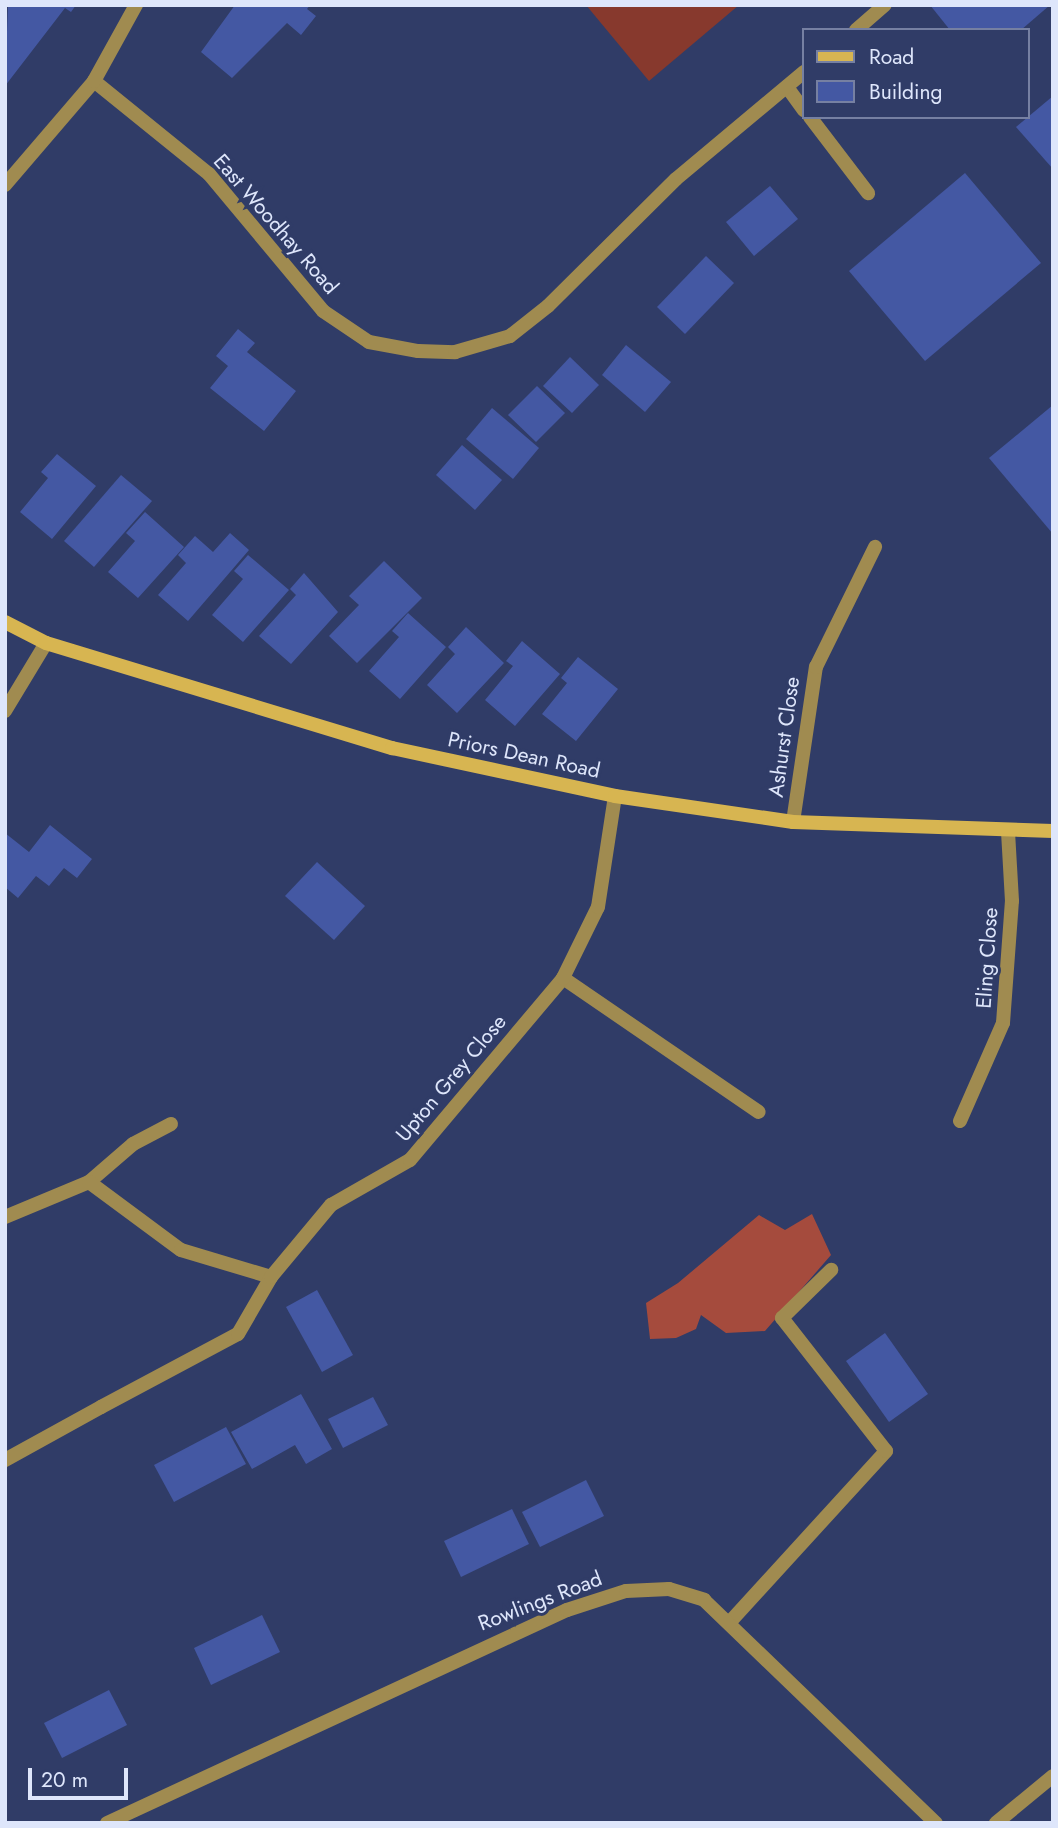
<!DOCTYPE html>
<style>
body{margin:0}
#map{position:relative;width:1058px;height:1828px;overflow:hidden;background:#303c67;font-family:Jost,sans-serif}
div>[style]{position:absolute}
.green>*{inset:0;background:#87392d}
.forest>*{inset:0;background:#a54b3d}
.building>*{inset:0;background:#4458a3}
.lane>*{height:14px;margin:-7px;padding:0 7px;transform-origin:7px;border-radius:7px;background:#a08b50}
.street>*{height:14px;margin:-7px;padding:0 7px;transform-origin:7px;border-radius:7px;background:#a08b50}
.secondary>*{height:14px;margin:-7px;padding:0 7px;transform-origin:7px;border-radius:7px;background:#d7b551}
span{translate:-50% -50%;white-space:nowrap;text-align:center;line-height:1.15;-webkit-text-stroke:6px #303c67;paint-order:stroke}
.street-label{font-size:21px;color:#dee6fb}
.frame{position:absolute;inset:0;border:7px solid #dee6fb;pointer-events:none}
.legend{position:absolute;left:802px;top:28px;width:228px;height:91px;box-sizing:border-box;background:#303c67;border:2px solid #7680a2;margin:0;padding:9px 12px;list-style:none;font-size:21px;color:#dee6fb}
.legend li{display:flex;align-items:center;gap:14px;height:35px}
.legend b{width:35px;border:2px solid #7680a2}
.scale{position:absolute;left:28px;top:1768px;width:100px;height:32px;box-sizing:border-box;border:4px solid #dee6fb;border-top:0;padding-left:9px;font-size:21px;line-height:24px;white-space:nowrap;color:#dee6fb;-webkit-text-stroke:5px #303c67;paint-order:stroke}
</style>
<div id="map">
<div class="green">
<div style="clip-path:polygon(586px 5px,739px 5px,649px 81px)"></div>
</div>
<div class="forest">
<div style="clip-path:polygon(812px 1214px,831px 1255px,765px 1331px,726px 1333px,701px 1315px,696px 1329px,676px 1338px,650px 1339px,646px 1303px,678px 1283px,759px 1215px,785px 1230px)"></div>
</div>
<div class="building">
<div style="clip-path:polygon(8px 5px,76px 5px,71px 12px,65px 8px,5px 86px)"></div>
<div style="clip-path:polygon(235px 5px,310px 5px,307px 9px,316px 16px,301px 35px,287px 23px,232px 78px,201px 52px)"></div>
<div style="clip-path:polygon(930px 5px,1050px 5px,1021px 30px,950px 30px)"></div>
<div style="clip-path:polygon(1053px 96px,1053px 169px,1016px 127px)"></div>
<div style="clip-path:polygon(965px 173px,1041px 263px,925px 361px,849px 271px)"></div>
<div style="clip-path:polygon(770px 186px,798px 219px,754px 256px,726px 222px)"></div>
<div style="clip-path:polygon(706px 256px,734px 283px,685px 334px,657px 307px)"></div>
<div style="clip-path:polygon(238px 329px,255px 343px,247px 352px,296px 391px,264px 431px,210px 388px,228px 366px,216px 356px)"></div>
<div style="clip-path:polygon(626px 345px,671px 382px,645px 412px,602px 375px)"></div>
<div style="clip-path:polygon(570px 357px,599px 385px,572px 413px,543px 386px)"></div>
<div style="clip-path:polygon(537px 386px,565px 413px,536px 442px,508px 415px)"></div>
<div style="clip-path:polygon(1053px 405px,1053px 534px,989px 458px)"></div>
<div style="clip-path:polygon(492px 408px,539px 448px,513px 479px,466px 439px)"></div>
<div style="clip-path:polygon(462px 445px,502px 480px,475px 510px,436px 475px)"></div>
<div style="clip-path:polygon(57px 454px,96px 486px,52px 539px,20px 512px,48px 478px,41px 472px)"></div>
<div style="clip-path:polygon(121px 475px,152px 501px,94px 567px,64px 541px)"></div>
<div style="clip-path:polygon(145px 512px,184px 547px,138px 598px,108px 572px,135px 541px,126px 533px)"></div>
<div style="clip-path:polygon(230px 533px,249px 550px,188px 621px,158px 595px,186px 563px,178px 555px,195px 536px,213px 552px)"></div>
<div style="clip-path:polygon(248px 555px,289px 590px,243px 642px,212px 615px,243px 579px,234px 571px)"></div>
<div style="clip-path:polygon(384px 561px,422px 598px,357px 663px,329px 636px,359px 605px,349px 596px)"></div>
<div style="clip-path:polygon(304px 573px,338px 612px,291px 664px,259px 636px,296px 595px,290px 589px)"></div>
<div style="clip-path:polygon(408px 613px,446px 647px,400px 699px,369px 671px,399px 637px,392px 631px)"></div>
<div style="clip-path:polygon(466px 627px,504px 663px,457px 713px,427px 685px,455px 654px,448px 647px)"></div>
<div style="clip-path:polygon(522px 641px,560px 674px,515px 726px,485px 700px,513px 666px,506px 661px)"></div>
<div style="clip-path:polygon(578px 657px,618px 689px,576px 741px,542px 714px,567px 683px,561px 678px)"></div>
<div style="clip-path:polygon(50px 825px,92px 859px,77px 878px,64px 868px,49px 886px,36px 876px,18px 898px,5px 887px,5px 833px,29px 852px)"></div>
<div style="clip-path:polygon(317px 862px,365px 906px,334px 940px,285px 896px)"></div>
<div style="clip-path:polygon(317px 1290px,353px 1355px,322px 1372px,286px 1307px)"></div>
<div style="clip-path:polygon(885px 1333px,928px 1394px,889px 1422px,846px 1361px)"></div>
<div style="clip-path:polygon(301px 1394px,332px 1449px,306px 1464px,295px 1445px,252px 1469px,231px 1432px)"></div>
<div style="clip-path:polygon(373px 1397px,388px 1425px,343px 1448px,328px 1419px)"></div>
<div style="clip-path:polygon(226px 1427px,246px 1464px,174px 1502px,154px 1465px)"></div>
<div style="clip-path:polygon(586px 1480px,604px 1516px,540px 1547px,522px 1512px)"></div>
<div style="clip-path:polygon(512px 1509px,529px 1544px,461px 1577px,444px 1541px)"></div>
<div style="clip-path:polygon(262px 1615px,280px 1652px,211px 1685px,194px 1648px)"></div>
<div style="clip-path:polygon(109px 1690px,127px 1725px,62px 1758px,44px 1723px)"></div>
</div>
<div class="lane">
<div style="left:856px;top:30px;width:38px;rotate:-41deg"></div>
<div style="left:787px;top:87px;width:29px;rotate:54deg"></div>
<div style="left:810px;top:117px;width:96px;rotate:52.7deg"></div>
<div style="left:676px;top:179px;width:167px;rotate:-39.9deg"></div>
<div style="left:5px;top:1460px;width:110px;rotate:-28.9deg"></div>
<div style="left:729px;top:1623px;width:233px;rotate:-47.6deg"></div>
<div style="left:886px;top:1451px;width:169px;rotate:-128deg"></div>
<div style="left:782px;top:1318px;width:69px;rotate:-44.4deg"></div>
</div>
<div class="street">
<div style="left:94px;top:81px;width:148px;rotate:39deg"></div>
<div style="left:209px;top:174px;width:178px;rotate:50.2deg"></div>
<div style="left:323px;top:311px;width:55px;rotate:34deg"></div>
<div style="left:369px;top:342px;width:50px;rotate:10.4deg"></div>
<div style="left:418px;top:351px;width:37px;rotate:2deg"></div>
<div style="left:455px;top:352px;width:57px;rotate:-16.2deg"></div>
<div style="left:510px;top:336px;width:48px;rotate:-38.3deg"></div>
<div style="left:548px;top:306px;width:180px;rotate:-44.8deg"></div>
<div style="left:5px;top:185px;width:137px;rotate:-49.4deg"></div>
<div style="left:94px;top:81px;width:87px;rotate:-61.1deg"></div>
<div style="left:5px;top:711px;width:79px;rotate:-58.9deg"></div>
<div style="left:793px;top:822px;width:157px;rotate:-81.6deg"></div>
<div style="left:816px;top:667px;width:134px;rotate:-63.8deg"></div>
<div style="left:563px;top:978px;width:237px;rotate:34.4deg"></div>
<div style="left:960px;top:1121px;width:107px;rotate:-66.3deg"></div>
<div style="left:1003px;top:1023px;width:122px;rotate:-85.8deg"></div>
<div style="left:1012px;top:901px;width:70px;rotate:-93.3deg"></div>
<div style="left:89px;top:1182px;width:58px;rotate:-40.8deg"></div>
<div style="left:133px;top:1144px;width:43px;rotate:-27.8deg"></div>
<div style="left:5px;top:1217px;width:91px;rotate:-22.6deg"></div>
<div style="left:89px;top:1182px;width:114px;rotate:36.5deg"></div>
<div style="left:181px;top:1250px;width:94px;rotate:16.7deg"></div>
<div style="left:101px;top:1407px;width:155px;rotate:-28.1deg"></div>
<div style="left:238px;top:1334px;width:66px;rotate:-59.9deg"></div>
<div style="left:271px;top:1277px;width:94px;rotate:-50.2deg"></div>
<div style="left:331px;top:1205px;width:91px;rotate:-29.7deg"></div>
<div style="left:410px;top:1160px;width:238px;rotate:-49.9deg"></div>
<div style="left:563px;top:978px;width:79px;rotate:-63.8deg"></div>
<div style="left:598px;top:907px;width:112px;rotate:-81.3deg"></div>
<div style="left:107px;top:1823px;width:507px;rotate:-24.85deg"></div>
<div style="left:567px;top:1610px;width:62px;rotate:-17.9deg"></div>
<div style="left:626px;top:1591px;width:43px;rotate:-2.7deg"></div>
<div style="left:669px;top:1589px;width:37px;rotate:17deg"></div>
<div style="left:704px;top:1600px;width:322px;rotate:43.9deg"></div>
<div style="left:996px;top:1823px;width:74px;rotate:-39.5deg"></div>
</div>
<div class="secondary">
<div style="left:5px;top:622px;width:46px;rotate:27.1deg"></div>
<div style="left:46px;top:643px;width:362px;rotate:16.9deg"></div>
<div style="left:392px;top:748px;width:228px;rotate:12.1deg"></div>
<div style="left:615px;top:796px;width:180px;rotate:8.3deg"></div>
<div style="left:793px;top:822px;width:260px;rotate:2deg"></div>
</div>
<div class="street-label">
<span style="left:276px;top:224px;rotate:49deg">East Woodhay Road</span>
<span style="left:784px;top:737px;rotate:-82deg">Ashurst Close</span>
<span style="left:524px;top:755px;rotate:12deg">Priors Dean Road</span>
<span style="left:987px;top:958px;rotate:-86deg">Eling Close</span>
<span style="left:451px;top:1078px;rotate:-50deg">Upton Grey Close</span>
<span style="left:540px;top:1601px;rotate:-21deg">Rowlings Road</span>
</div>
<div class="frame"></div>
<ul class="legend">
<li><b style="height:9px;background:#d7b551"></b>Road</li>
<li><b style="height:19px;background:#4458a3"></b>Building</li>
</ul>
<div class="scale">20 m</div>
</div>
